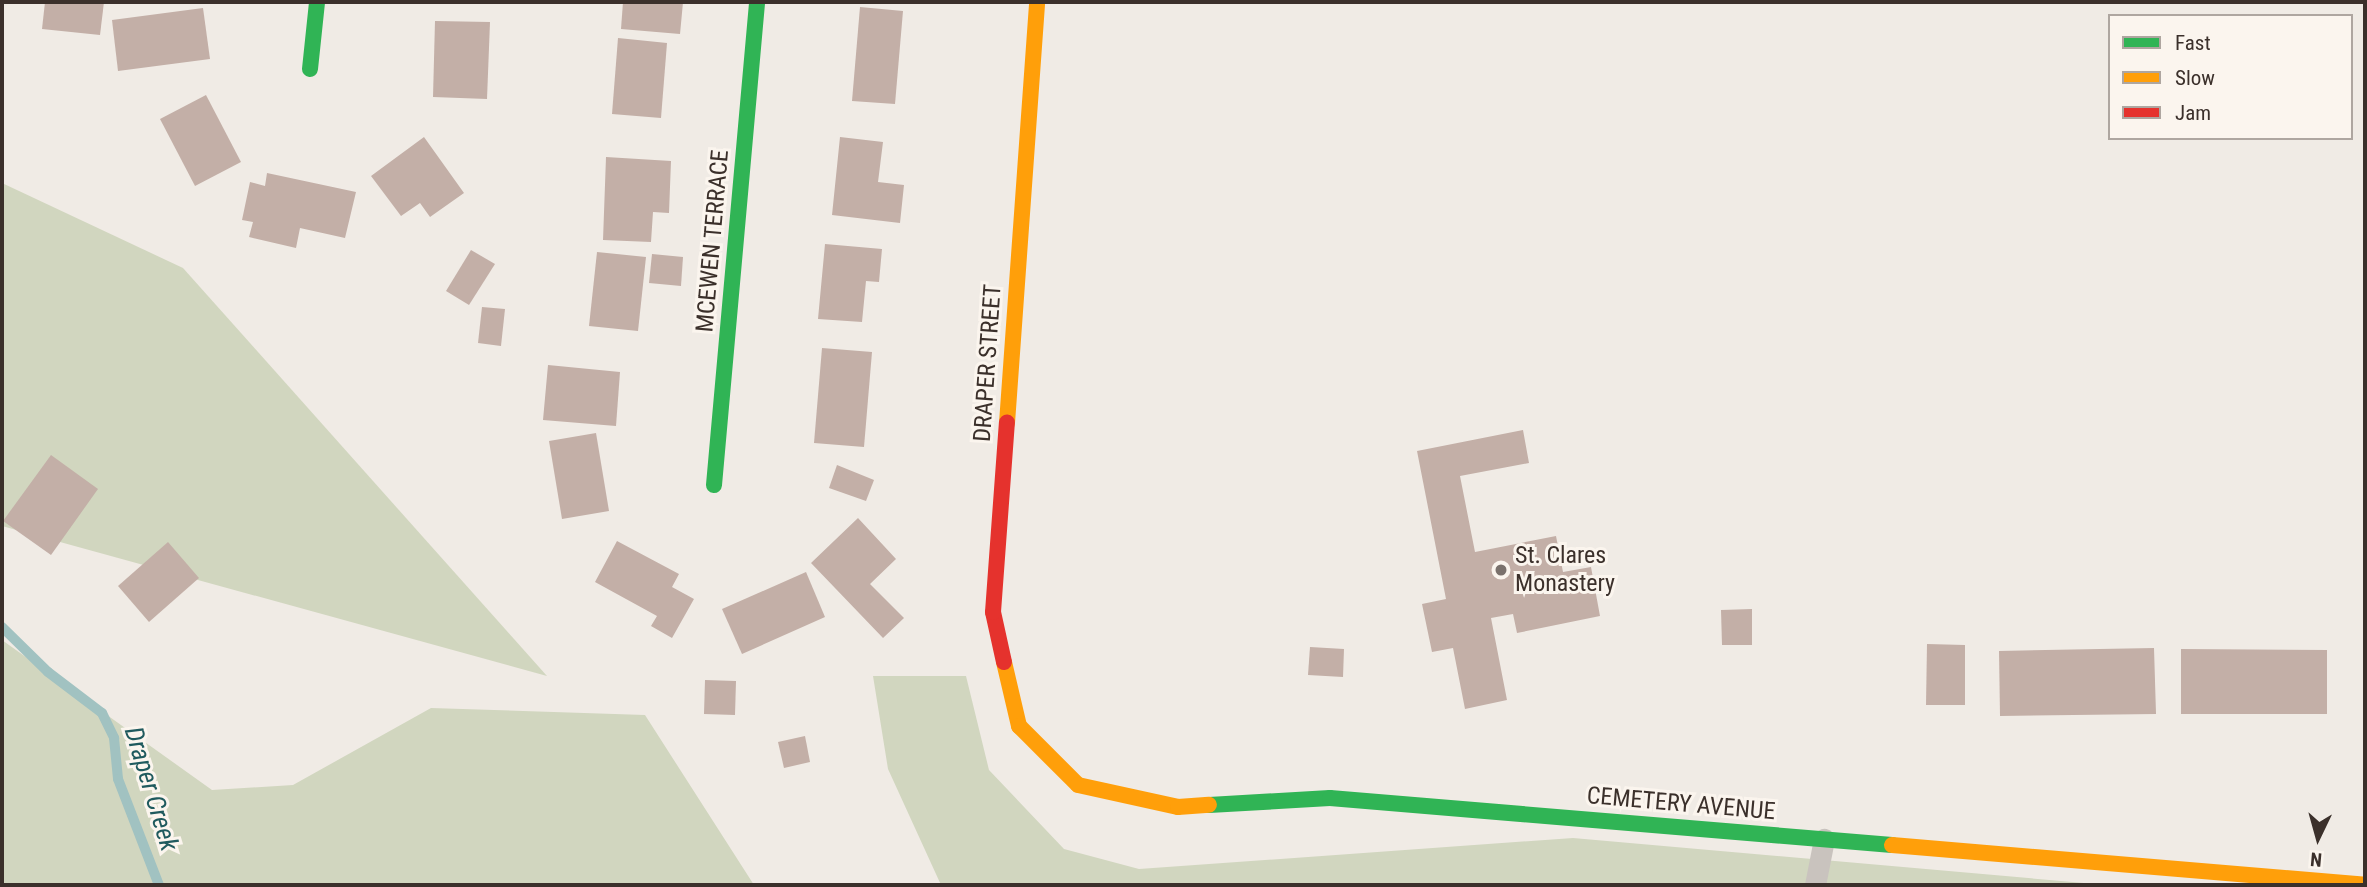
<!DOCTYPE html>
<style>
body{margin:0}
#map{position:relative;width:2367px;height:887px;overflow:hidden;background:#f0ebe5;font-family:"Roboto Condensed",sans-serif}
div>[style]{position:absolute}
.green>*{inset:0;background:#d1d6bf}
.stream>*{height:10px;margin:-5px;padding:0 5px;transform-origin:5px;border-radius:5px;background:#a1c2c1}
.building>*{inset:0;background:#c3afa7}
.lane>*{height:21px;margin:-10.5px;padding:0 10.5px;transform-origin:10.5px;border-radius:10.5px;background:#c9c3be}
.fast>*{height:16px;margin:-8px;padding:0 8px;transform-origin:8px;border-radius:8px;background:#30b455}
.slow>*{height:16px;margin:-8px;padding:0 8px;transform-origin:8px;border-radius:8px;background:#ff9f0a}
.jam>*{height:16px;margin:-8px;padding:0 8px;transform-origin:8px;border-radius:8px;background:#e5322d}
.dots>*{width:19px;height:19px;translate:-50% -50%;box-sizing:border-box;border:4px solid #fbf5ee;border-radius:50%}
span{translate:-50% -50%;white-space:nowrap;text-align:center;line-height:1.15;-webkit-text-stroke:6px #fbf5ee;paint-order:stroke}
.street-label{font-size:24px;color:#3b302b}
.poi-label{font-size:24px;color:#3b302b}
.left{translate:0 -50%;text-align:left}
.water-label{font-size:26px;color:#1f5a5e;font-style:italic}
.frame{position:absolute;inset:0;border:4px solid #3b302b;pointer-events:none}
.legend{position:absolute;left:2108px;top:14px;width:245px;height:126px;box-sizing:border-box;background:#fbf5ee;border:2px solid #aea6a0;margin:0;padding:9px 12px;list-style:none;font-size:21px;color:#3b302b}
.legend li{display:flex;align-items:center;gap:14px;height:35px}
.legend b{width:35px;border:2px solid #aea6a0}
.north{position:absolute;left:2283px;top:803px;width:70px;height:70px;-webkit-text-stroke:5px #fbf5ee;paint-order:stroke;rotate:185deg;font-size:19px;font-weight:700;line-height:28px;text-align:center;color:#3b302b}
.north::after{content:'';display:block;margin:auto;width:24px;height:32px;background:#3b302b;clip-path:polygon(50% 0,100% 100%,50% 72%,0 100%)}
</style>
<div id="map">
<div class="green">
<div style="clip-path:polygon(2px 183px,183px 268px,547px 676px,2px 526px)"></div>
<div style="clip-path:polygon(2px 640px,212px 790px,293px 785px,431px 708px,645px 715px,754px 885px,2px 885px)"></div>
<div style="clip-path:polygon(873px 676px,966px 676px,989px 770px,1064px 849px,1139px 869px,1573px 838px,2107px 885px,941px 885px,888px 769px)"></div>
</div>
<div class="stream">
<div style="left:2px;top:627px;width:64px;rotate:44.4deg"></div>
<div style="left:48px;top:672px;width:68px;rotate:37.2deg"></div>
<div style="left:102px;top:713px;width:28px;rotate:64deg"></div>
<div style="left:114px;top:738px;width:41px;rotate:84.4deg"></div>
<div style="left:118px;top:779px;width:114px;rotate:68.9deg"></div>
</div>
<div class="building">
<div style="clip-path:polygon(45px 2px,104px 2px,100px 35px,42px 29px)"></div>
<div style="clip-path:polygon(623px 2px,683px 2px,680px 34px,621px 29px)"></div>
<div style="clip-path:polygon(860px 7px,903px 11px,895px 104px,852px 101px)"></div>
<div style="clip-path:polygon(203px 8px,210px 59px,118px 71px,112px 20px)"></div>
<div style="clip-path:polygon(435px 21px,490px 22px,487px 99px,433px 97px)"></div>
<div style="clip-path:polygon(618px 38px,667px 43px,661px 118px,612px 114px)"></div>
<div style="clip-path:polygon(206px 95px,241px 162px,195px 186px,160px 119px)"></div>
<div style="clip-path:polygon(424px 137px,464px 193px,430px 217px,420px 203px,401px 216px,371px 176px)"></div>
<div style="clip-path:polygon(840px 137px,883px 142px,878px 182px,904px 185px,900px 223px,832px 215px)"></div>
<div style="clip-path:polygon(606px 157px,671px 161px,669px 213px,653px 212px,651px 242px,603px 240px)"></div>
<div style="clip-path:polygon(267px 173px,356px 192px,345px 238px,300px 228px,296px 248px,249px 237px,253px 222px,242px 220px,250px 182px,265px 186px)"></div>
<div style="clip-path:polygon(825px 244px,882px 249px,879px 282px,866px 281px,862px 322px,818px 319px)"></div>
<div style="clip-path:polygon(471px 250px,495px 264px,469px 305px,446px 291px)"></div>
<div style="clip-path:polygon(597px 252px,646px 257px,638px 331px,589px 326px)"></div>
<div style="clip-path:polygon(652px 254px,683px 257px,681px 286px,649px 283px)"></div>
<div style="clip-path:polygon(482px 307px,505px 309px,501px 346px,478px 343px)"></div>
<div style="clip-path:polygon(822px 348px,872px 352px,864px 447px,814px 443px)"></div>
<div style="clip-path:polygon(548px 365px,620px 372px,616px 426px,543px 420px)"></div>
<div style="clip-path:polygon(1523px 430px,1529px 463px,1460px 476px,1475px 552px,1556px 536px,1563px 572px,1591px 567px,1600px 616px,1517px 633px,1513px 614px,1491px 618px,1507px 700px,1465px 709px,1453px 648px,1432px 652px,1422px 604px,1446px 599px,1417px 451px)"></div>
<div style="clip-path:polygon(596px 433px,609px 511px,562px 519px,549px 441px)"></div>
<div style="clip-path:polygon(51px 455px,98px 489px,51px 555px,3px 521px)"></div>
<div style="clip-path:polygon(837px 465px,874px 480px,866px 501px,829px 488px)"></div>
<div style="clip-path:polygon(858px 518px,896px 559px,870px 584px,904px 618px,883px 638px,811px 563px)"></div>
<div style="clip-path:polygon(617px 541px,679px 574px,672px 587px,694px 599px,672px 638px,651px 626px,657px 616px,595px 582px)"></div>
<div style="clip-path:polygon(168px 542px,199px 578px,149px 622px,118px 586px)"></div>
<div style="clip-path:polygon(806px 572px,825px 617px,742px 654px,722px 609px)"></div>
<div style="clip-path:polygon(1752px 609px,1752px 645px,1722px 645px,1721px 610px)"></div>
<div style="clip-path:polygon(1927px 644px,1965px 645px,1965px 705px,1926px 705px)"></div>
<div style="clip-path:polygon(1310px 647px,1344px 649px,1343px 677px,1308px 675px)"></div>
<div style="clip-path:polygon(2154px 648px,2156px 714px,2000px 716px,1999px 651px)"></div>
<div style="clip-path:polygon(2181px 649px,2327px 650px,2327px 714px,2181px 714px)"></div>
<div style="clip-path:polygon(705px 680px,736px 681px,735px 715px,704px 714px)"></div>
<div style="clip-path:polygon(805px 736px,810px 762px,784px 768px,778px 742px)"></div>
</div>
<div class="lane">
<div style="left:1815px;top:885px;width:47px;rotate:-78.9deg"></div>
</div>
<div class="fast">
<div style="left:310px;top:69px;width:67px;rotate:-84deg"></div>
<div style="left:714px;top:485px;width:485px;rotate:-84.9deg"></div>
<div style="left:1209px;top:805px;width:121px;rotate:-3.3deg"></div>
<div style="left:1330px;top:798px;width:564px;rotate:4.78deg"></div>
</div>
<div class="slow">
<div style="left:1007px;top:423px;width:422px;rotate:-85.9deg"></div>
<div style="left:1004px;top:662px;width:66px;rotate:76.8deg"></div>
<div style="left:1019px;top:726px;width:83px;rotate:45deg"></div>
<div style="left:1078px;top:785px;width:102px;rotate:12.4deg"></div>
<div style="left:1178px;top:807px;width:31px;rotate:-4deg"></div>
<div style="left:1892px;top:845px;width:475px;rotate:4.8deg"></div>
</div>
<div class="jam">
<div style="left:1004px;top:662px;width:51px;rotate:-102.4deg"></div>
<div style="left:993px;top:612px;width:190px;rotate:-85.8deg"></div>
</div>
<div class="dots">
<div style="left:1501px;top:570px;background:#7a716c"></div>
</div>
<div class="street-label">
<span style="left:713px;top:241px;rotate:-85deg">MCEWEN TERRACE</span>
<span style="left:988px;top:363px;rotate:-86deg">DRAPER STREET</span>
<span style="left:1681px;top:804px;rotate:5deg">CEMETERY AVENUE</span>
</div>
<div class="poi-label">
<span class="left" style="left:1515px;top:570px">St. Clares<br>Monastery</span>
</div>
<div class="water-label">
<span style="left:151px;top:789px;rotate:73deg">Draper Creek</span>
</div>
<div class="frame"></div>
<ul class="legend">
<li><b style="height:9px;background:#30b455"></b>Fast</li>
<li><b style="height:9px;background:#ff9f0a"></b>Slow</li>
<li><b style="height:9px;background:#e5322d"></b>Jam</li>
</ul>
<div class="north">N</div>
</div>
